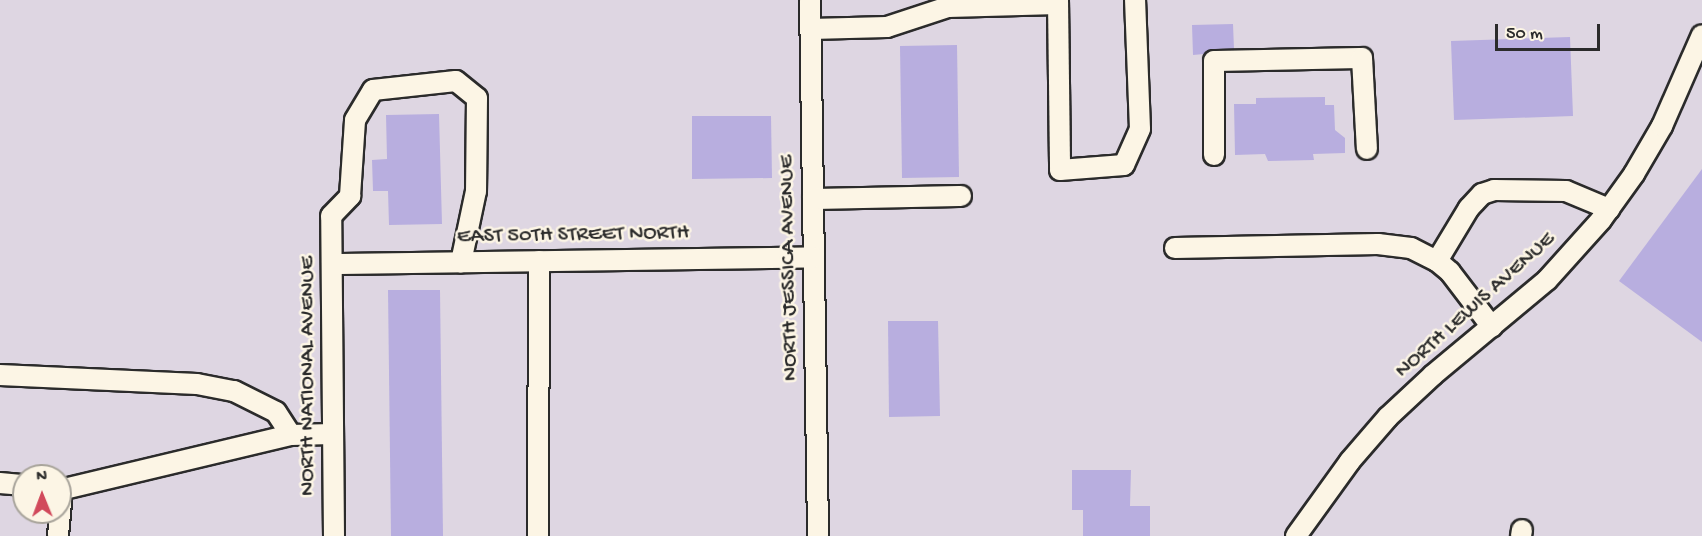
<!DOCTYPE html>
<style>
body{margin:0}
#map{position:relative;width:1702px;height:536px;overflow:hidden;background:#eee7e4;font-family:"Gochi Hand",sans-serif}
div>[style]{position:absolute}
.built>*{inset:0;background:#ded6e2}
.building>*{inset:0;background:#b8aedf}
.roads{filter:drop-shadow(2px 0 #2b2b2b) drop-shadow(-2px 0 #2b2b2b) drop-shadow(0 2px #2b2b2b) drop-shadow(0 -2px #2b2b2b)}
.minor>*{height:20px;margin:-10px;padding:0 10px;transform-origin:10px;border-radius:10px;background:#fcf5e5}
span{translate:-50% -50%;white-space:nowrap;text-align:center;line-height:1.15;-webkit-text-stroke:5px #fcf5e5;paint-order:stroke}
.street-label{font-size:22px;color:#2b2b2b}
.north{position:absolute;left:12px;top:464px;width:60px;height:60px;box-sizing:border-box;background:#fcf5e5;border:2px solid #a8a49b;border-radius:50%;rotate:359deg;font-size:16px;font-weight:700;line-height:24px;text-align:center;color:#2b2b2b}
.north::after{content:'';display:block;margin:auto;width:21px;height:27px;background:#d1495b;clip-path:polygon(50% 0,100% 100%,50% 72%,0 100%)}
.scale{position:absolute;left:1495px;top:24px;width:105px;height:27px;box-sizing:border-box;border:3px solid #2b2b2b;border-top:0;padding-left:8px;font-size:18px;line-height:21px;white-space:nowrap;color:#2b2b2b;-webkit-text-stroke:4px #fcf5e5;paint-order:stroke}
</style>
<div id="map">
<div class="built">
<div style="clip-path:polygon(evenodd,0 0,1702px 0,1702px 536px,0 536px,0 0,24px 476px,60px 476px,60px 512px,24px 512px,24px 476px)"></div>
</div>
<div class="building">
<div style="clip-path:polygon(1233px 24px,1234px 49px,1214px 49px,1204px 54px,1193px 55px,1192px 25px)"></div>
<div style="clip-path:polygon(1570px 37px,1573px 116px,1454px 120px,1451px 41px)"></div>
<div style="clip-path:polygon(957px 45px,959px 177px,902px 178px,900px 46px)"></div>
<div style="clip-path:polygon(1325px 97px,1325px 105px,1334px 105px,1335px 130px,1345px 138px,1345px 153px,1313px 154px,1314px 160px,1268px 161px,1265px 154px,1235px 155px,1234px 104px,1256px 104px,1256px 98px)"></div>
<div style="clip-path:polygon(439px 114px,442px 224px,389px 225px,388px 191px,373px 191px,372px 160px,387px 159px,386px 115px)"></div>
<div style="clip-path:polygon(692px 116px,771px 116px,772px 178px,692px 179px)"></div>
<div style="clip-path:polygon(1702px 169px,1702px 342px,1619px 281px)"></div>
<div style="clip-path:polygon(388px 290px,440px 290px,443px 536px,391px 536px)"></div>
<div style="clip-path:polygon(888px 321px,938px 321px,940px 416px,889px 417px)"></div>
<div style="clip-path:polygon(1072px 470px,1131px 470px,1130px 506px,1150px 506px,1150px 536px,1083px 536px,1083px 510px,1072px 510px)"></div>
</div>
<div class="roads">
<div class="minor">
<div style="left:810px;top:0;width:536px;rotate:89.14deg"></div>
<div style="left:1058px;top:0;width:170px;rotate:89.3deg"></div>
<div style="left:1060px;top:170px;width:64px;rotate:-4.5deg"></div>
<div style="left:1124px;top:165px;width:39px;rotate:-66deg"></div>
<div style="left:1140px;top:129px;width:129px;rotate:-92.2deg"></div>
<div style="left:948px;top:7px;width:110px;rotate:-1.6deg"></div>
<div style="left:811px;top:29px;width:76px;rotate:-1.5deg"></div>
<div style="left:887px;top:27px;width:64px;rotate:-18.2deg"></div>
<div style="left:948px;top:7px;width:7px;rotate:-90deg"></div>
<div style="left:1214px;top:155px;width:94px;rotate:-90deg"></div>
<div style="left:1214px;top:61px;width:148px;rotate:-1.2deg"></div>
<div style="left:1362px;top:58px;width:91px;rotate:86.9deg"></div>
<div style="left:813px;top:199px;width:148px;rotate:-1.2deg"></div>
<div style="left:1175px;top:248px;width:203px;rotate:-1.1deg"></div>
<div style="left:1378px;top:244px;width:33px;rotate:7deg"></div>
<div style="left:1411px;top:248px;width:29px;rotate:27deg"></div>
<div style="left:1437px;top:261px;width:17px;rotate:40deg"></div>
<div style="left:1450px;top:272px;width:69px;rotate:52.6deg"></div>
<div style="left:1437px;top:261px;width:62px;rotate:-58.9deg"></div>
<div style="left:1469px;top:208px;width:19px;rotate:-47deg"></div>
<div style="left:1482px;top:194px;width:13px;rotate:-18deg"></div>
<div style="left:1494px;top:190px;width:72px;rotate:0.8deg"></div>
<div style="left:1566px;top:191px;width:47px;rotate:22.7deg"></div>
<div style="left:332px;top:264px;width:482px;rotate:-0.8deg"></div>
<div style="left:0;top:375px;width:197px;rotate:2.6deg"></div>
<div style="left:197px;top:384px;width:38px;rotate:11deg"></div>
<div style="left:234px;top:391px;width:47px;rotate:26.6deg"></div>
<div style="left:276px;top:412px;width:27px;rotate:57deg"></div>
<div style="left:0;top:483px;width:24px;rotate:5deg"></div>
<div style="left:60px;top:490px;width:237px;rotate:-13.4deg"></div>
<div style="left:291px;top:435px;width:42px;rotate:-1.4deg"></div>
<div style="left:58px;top:536px;width:46px;rotate:-85deg"></div>
<div style="left:334px;top:536px;width:320px;rotate:-90.5deg"></div>
<div style="left:331px;top:216px;width:28px;rotate:-46deg"></div>
<div style="left:350px;top:196px;width:76px;rotate:-86.2deg"></div>
<div style="left:355px;top:120px;width:35px;rotate:-59deg"></div>
<div style="left:373px;top:90px;width:83px;rotate:-6.2deg"></div>
<div style="left:456px;top:81px;width:27px;rotate:39deg"></div>
<div style="left:477px;top:98px;width:93px;rotate:90.6deg"></div>
<div style="left:476px;top:191px;width:73px;rotate:101.9deg"></div>
<div style="left:538px;top:536px;width:275px;rotate:-89.8deg"></div>
<div style="left:1296px;top:536px;width:92px;rotate:-54.2deg"></div>
<div style="left:1350px;top:461px;width:58px;rotate:-49.2deg"></div>
<div style="left:1388px;top:417px;width:62px;rotate:-43deg"></div>
<div style="left:1433px;top:375px;width:148px;rotate:-39.8deg"></div>
<div style="left:1547px;top:280px;width:81px;rotate:-48deg"></div>
<div style="left:1601px;top:220px;width:57px;rotate:-54.3deg"></div>
<div style="left:1634px;top:174px;width:56px;rotate:-59.7deg"></div>
<div style="left:1662px;top:126px;width:99px;rotate:-66.3deg"></div>
<div style="left:1521px;top:536px;width:6px;rotate:-81deg"></div>
</div>
</div>
<div class="street-label">
<span style="left:573px;top:236px;rotate:-1deg">EAST 50TH STREET NORTH</span>
<span style="left:790px;top:268px;rotate:-91deg">NORTH JESSICA AVENUE</span>
<span style="left:1476px;top:306px;rotate:-42deg">NORTH LEWIS AVENUE</span>
<span style="left:309px;top:376px;rotate:-90deg">NORTH NATIONAL AVENUE</span>
</div>
<div class="north">N</div>
<div class="scale">50 m</div>
</div>
